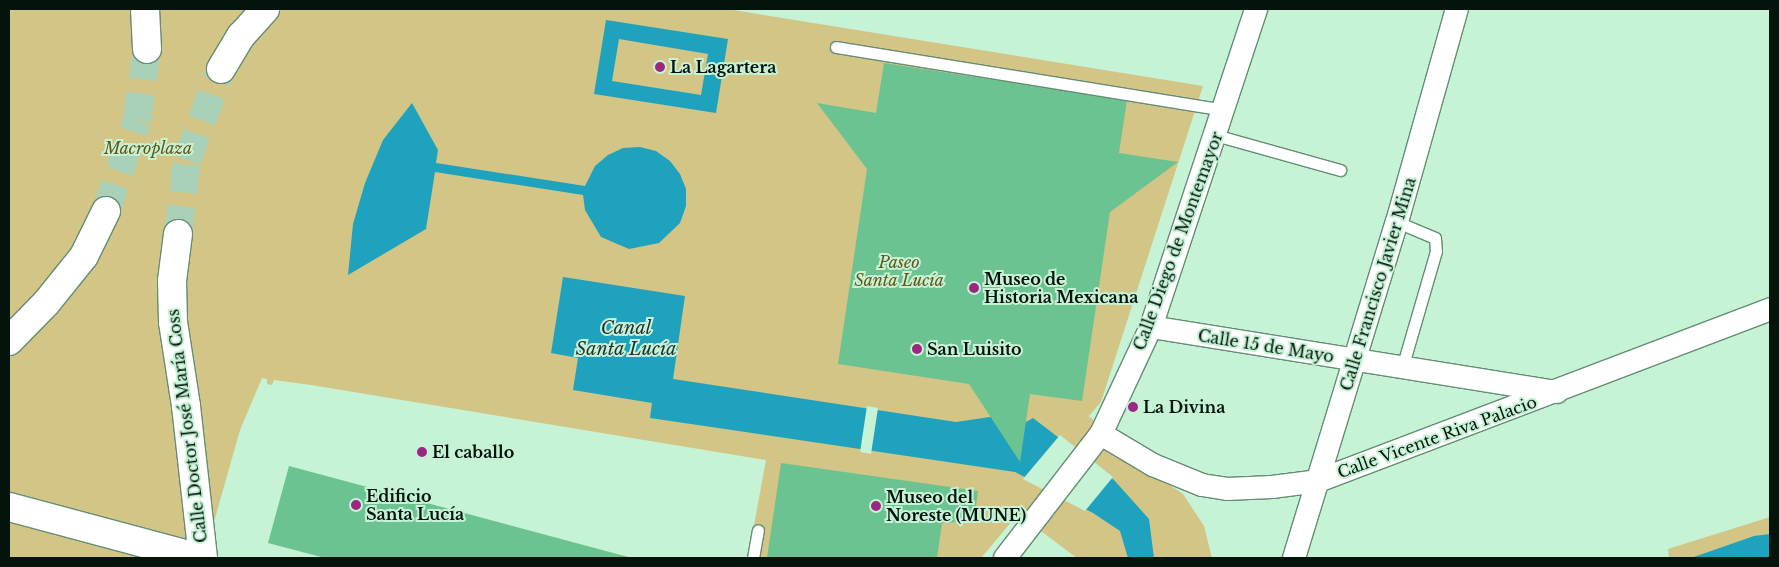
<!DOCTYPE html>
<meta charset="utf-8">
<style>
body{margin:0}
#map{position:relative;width:1779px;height:567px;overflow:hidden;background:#c6f2d6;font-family:"Libre Baskerville",serif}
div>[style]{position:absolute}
.green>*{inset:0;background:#d2c585}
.water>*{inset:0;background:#1fa2be}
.pier>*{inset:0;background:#c6f2d6}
.building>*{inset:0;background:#6bc391}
.tertiary-tunnel>*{height:28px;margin-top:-14px;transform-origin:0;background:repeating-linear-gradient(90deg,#a9d1b8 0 28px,transparent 0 42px)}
.secondary-tunnel>*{height:28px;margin-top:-14px;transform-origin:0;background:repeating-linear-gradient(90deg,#a9d1b8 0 28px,transparent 0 42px)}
.roads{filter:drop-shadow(1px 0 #648d74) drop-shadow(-1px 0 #648d74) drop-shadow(0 1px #648d74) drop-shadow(0 -1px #648d74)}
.service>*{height:11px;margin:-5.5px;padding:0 5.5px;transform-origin:5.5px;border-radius:5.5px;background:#fff}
.minor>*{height:22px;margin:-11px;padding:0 11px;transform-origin:11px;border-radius:11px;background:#fff}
.tertiary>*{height:28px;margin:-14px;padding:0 14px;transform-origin:14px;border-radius:14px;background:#fff}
.secondary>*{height:28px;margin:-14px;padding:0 14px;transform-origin:14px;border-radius:14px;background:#fff}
.dots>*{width:14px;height:14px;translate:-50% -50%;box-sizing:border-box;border:2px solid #c6f2d6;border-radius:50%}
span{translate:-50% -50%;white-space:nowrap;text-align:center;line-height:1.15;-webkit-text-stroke:4px #c6f2d6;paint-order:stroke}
.poi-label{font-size:16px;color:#04140b;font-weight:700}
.left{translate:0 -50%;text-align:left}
.park-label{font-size:16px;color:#635613;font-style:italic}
.street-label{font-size:16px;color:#04140b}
.water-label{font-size:18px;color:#1d3137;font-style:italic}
.frame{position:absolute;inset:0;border:10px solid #04140b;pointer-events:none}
</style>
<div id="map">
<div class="green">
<div style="clip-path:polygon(9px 9px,727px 9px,1203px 86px,1101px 402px,1089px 416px,1140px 465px,1183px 494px,1204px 526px,1212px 558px,1077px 558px,1018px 514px,981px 558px,748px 558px,766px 460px,311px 385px,274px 380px,272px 385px,267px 384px,267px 379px,262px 378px,240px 430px,212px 529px,195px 558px,9px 558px)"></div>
<div style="clip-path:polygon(1770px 517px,1770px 558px,1669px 558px,1668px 549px)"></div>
</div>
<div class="water">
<div style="clip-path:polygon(evenodd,606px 20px,728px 39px,716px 113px,594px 94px,606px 20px,619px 39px,708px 54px,701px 95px,612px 81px,619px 39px)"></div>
<div style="clip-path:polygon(412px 103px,438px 150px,436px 163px,585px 186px,595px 166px,608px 155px,623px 148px,640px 147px,656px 151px,670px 161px,680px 174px,686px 189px,686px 206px,680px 223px,659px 243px,629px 249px,601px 237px,585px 210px,583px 195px,435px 172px,426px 229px,348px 275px,353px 224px,365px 183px,383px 140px)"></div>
<div style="clip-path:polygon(563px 277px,685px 296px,673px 379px,956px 422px,990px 417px,1026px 422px,1033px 418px,1114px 480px,1149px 519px,1154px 558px,1128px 558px,1120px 531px,1093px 513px,1015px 472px,650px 418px,652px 403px,573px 390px,578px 358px,551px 353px)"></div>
<div style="clip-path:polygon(1770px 534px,1770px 558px,1691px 558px,1754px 536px)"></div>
</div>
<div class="pier">
<div style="clip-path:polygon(867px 406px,878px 408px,871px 454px,860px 452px)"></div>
<div style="clip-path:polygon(1060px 435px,1113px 477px,1085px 511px,1023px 479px)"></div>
</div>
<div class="building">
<div style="clip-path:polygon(884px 63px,1127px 100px,1119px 153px,1178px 162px,1110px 212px,1082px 401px,1030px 394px,1020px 462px,969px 384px,838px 364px,867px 169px,817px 103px,876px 113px)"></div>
<div style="clip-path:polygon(781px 463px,978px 491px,974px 521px,942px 523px,937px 558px,767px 558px)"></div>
<div style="clip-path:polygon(289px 466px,632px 558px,325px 558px,268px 543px)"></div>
</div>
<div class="tertiary-tunnel">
<div style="left:178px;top:234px;width:75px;rotate:-83.1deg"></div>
<div style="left:187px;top:160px;width:97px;rotate:-69.5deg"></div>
</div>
<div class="secondary-tunnel">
<div style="left:106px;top:211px;width:95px;rotate:-71deg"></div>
<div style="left:137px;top:121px;width:73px;rotate:-82.1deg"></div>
</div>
<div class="roads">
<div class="service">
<div style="left:836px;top:47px;width:393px;rotate:9.2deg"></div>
<div style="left:1215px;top:135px;width:130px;rotate:15.6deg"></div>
<div style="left:1397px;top:222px;width:41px;rotate:22.8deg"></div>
<div style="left:1435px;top:238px;width:13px;rotate:86deg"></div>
<div style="left:1436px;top:251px;width:122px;rotate:106.2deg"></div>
<div style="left:753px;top:558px;width:28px;rotate:-80deg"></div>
</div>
<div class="minor">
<div style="left:1151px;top:327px;width:411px;rotate:9.1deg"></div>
<div style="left:1101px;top:434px;width:61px;rotate:30.8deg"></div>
<div style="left:1153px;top:465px;width:53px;rotate:22.2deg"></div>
<div style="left:1202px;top:485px;width:25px;rotate:9deg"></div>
<div style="left:1227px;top:489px;width:45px;rotate:-2.5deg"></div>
<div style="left:1272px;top:487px;width:46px;rotate:-7.4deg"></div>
<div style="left:1318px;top:481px;width:484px;rotate:-20.8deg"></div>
<div style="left:1005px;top:558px;width:157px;rotate:-52.3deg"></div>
<div style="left:1101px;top:434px;width:118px;rotate:-65deg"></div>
<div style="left:1151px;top:327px;width:335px;rotate:-71.7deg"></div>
<div style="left:1294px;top:558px;width:351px;rotate:-73deg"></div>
<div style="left:1397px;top:222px;width:221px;rotate:-74.3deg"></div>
</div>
<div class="tertiary">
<div style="left:221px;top:69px;width:39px;rotate:-59deg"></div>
<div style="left:241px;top:36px;width:36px;rotate:-48deg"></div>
<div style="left:178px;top:234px;width:47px;rotate:97.3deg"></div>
<div style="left:172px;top:281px;width:41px;rotate:88.6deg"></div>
<div style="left:173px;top:322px;width:85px;rotate:81.2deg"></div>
<div style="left:186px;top:406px;width:153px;rotate:83.6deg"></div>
<div style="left:9px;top:507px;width:198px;rotate:15deg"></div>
</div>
<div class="secondary">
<div style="left:145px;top:9px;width:40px;rotate:87.1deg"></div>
<div style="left:9px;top:341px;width:54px;rotate:-45.7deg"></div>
<div style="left:47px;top:302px;width:59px;rotate:-51.2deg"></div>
<div style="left:84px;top:256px;width:50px;rotate:-63.9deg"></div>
</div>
</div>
<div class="dots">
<div style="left:660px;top:67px;background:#9b2783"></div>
<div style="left:974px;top:288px;background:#9b2783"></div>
<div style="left:917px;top:349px;background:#9b2783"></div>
<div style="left:1133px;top:407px;background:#9b2783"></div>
<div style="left:422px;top:452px;background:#9b2783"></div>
<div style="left:356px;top:505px;background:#9b2783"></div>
<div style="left:876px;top:506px;background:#9b2783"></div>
</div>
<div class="poi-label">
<span class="left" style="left:670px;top:67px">La Lagartera</span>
<span class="left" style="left:984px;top:288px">Museo de<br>Historia Mexicana</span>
<span class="left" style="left:927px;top:349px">San Luisito</span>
<span class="left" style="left:1143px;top:407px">La Divina</span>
<span class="left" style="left:432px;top:452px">El caballo</span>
<span class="left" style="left:366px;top:505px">Edificio<br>Santa Lucía</span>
<span class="left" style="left:886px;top:506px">Museo del<br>Noreste (MUNE)</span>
</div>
<div class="park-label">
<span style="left:148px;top:148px">Macroplaza</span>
<span style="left:899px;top:271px">Paseo<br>Santa Lucía</span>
</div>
<div class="street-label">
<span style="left:1178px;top:241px;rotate:-70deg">Calle Diego de Montemayor</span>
<span style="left:1378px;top:284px;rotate:-73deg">Calle Francisco Javier Mina</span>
<span style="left:1266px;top:346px;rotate:9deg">Calle 15 de Mayo</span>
<span style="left:187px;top:426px;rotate:-97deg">Calle Doctor José María Coss</span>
<span style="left:1437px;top:437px;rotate:-20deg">Calle Vicente Riva Palacio</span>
</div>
<div class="water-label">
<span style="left:626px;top:339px">Canal<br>Santa Lucía</span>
</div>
<div class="frame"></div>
</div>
